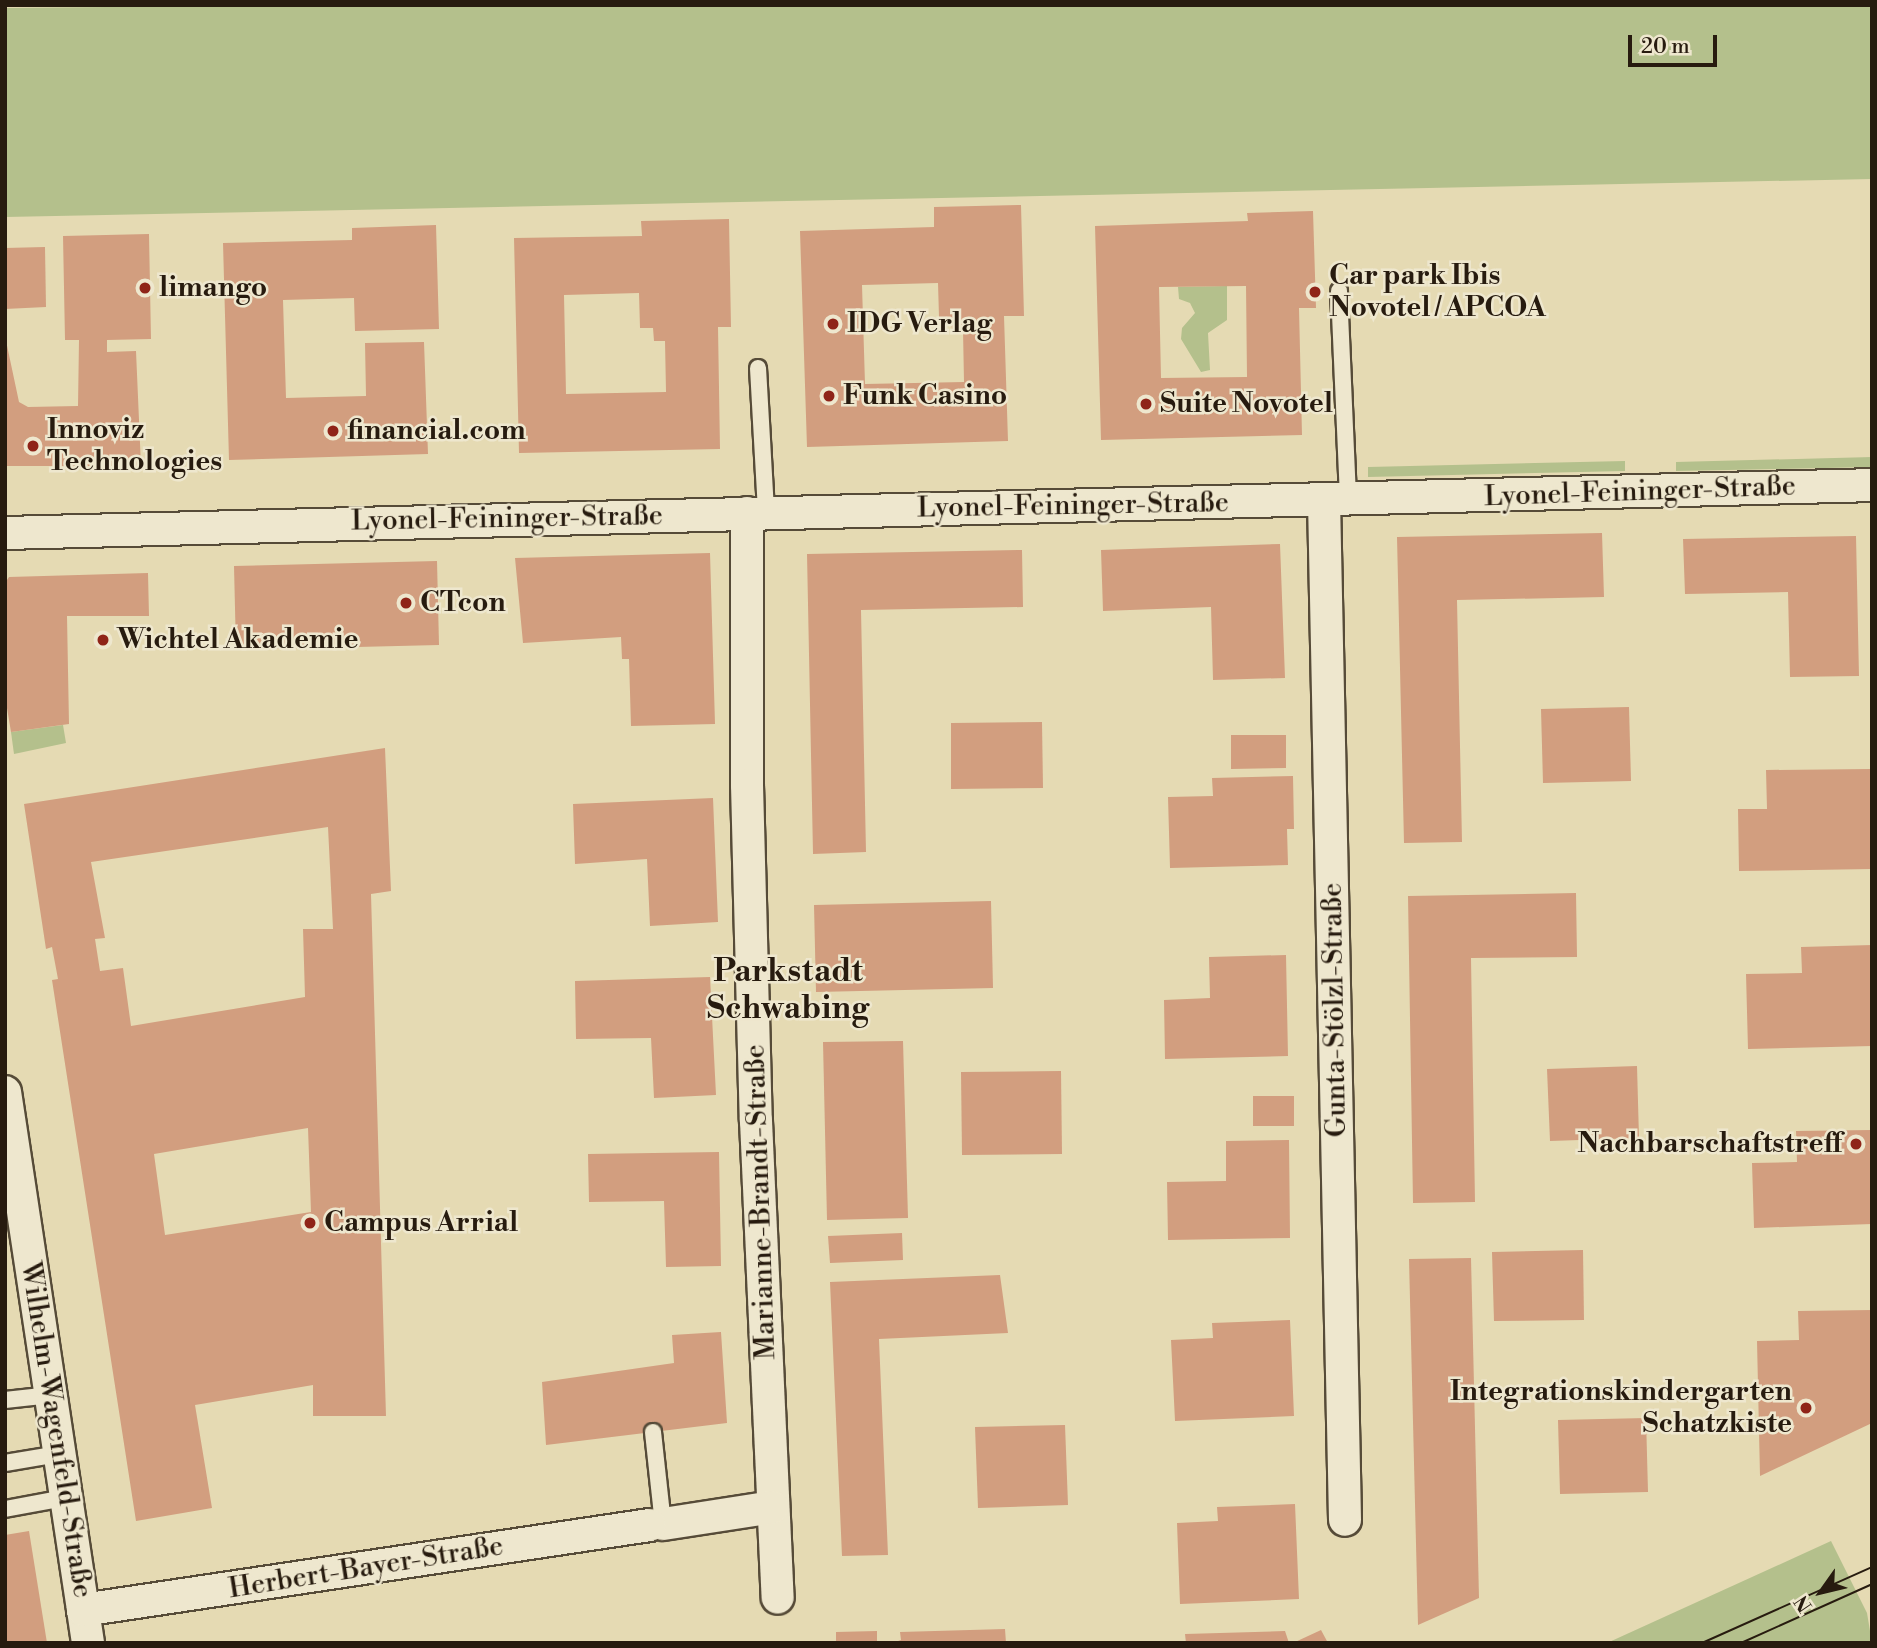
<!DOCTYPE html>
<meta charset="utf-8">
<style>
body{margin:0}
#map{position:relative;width:1877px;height:1648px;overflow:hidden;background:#e5dab3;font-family:"Libre Bodoni",serif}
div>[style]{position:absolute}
.green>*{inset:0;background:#b4c08c}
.building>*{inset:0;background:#d29e7f}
.roads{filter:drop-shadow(2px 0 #564b38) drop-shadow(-2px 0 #564b38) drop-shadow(0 2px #564b38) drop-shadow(0 -2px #564b38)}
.service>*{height:16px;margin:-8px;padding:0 8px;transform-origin:8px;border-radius:8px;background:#eee7ce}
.minor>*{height:32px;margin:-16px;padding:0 16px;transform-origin:16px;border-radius:16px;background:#eee7ce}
.tram>*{height:2px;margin:-1px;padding:0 1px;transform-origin:1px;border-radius:1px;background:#271b0f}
.dots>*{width:19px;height:19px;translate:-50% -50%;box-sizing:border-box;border:4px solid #eee7ce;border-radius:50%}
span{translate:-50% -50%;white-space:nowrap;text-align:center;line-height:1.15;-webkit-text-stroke:5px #eee7ce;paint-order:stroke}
.poi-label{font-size:28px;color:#271b0f;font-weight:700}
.left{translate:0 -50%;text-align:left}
.right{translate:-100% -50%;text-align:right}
.street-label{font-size:28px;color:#271b0f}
.quarter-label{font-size:32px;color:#271b0f;font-weight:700}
.frame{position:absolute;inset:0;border:7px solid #271b0f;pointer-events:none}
.north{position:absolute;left:1786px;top:1557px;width:70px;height:70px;-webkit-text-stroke:5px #eee7ce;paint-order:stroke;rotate:236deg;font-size:19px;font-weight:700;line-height:28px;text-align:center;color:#271b0f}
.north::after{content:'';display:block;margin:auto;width:24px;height:32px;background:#271b0f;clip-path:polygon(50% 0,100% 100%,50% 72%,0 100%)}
.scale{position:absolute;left:1628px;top:35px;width:89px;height:32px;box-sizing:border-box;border:4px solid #271b0f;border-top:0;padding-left:9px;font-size:21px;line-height:24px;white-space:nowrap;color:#271b0f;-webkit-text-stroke:5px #eee7ce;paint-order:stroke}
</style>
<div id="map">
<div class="green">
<div style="clip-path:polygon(305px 5px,1872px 5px,1872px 179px,5px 217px,5px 8px)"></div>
<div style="clip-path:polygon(1227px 286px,1227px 320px,1208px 333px,1210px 370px,1201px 372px,1181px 339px,1182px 328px,1195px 313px,1190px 303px,1179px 299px,1178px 287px)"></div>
<div style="clip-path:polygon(1872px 457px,1872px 467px,1676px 471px,1676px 462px)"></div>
<div style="clip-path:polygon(1625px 461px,1625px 471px,1368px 477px,1368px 467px)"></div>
<div style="clip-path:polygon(63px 725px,66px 743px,14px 754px,11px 732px)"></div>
<div style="clip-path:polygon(1831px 1541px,1867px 1613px,1872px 1643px,1607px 1643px)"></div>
</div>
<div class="building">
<div style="clip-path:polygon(evenodd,1021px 205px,1024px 316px,1004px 316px,1008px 441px,807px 447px,800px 231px,934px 227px,934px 207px,1021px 205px,938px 283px,939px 317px,951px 317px,952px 330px,963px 330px,964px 382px,865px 384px,862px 285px,938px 283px)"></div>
<div style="clip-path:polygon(evenodd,1313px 211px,1316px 308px,1299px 308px,1302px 435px,1101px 440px,1095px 226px,1248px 221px,1247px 213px,1313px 211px,1246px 286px,1247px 377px,1161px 378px,1159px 287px,1246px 286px)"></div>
<div style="clip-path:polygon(evenodd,729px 219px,731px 327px,718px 327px,720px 449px,519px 453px,514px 238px,642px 236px,641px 221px,729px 219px,639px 293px,640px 328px,653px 328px,654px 341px,665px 341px,666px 392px,566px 394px,564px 295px,639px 293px)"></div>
<div style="clip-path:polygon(436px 225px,439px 329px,355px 331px,354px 298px,283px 300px,286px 398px,366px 396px,365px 343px,424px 342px,428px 454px,229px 460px,223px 243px,352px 240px,352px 228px)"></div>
<div style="clip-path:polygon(149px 234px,151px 339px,107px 340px,107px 352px,136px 351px,141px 466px,5px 466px,5px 336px,19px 402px,28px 407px,78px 406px,79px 340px,65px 340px,63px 236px)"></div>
<div style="clip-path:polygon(45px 247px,46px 307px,5px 309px,5px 248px)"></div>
<div style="clip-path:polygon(1602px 533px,1604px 597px,1457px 600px,1462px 842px,1404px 843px,1397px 537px)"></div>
<div style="clip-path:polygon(1856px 536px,1859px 676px,1790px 677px,1788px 592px,1685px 594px,1683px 539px)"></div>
<div style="clip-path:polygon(1280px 544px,1285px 678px,1213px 680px,1211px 607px,1103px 611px,1101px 550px)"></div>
<div style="clip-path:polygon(1022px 550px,1023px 607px,861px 610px,866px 852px,813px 854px,807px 554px)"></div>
<div style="clip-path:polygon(710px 553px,715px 724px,631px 726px,629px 659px,622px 659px,621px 637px,523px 643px,515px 558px)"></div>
<div style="clip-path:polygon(437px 561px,439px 645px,236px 650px,234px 566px)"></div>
<div style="clip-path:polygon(148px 573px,149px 616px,67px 616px,69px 724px,11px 732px,5px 696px,5px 583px,9px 577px)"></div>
<div style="clip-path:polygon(1629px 707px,1631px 781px,1543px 783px,1541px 709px)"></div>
<div style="clip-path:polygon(1042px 722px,1043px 788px,951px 789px,951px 723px)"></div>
<div style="clip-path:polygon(1231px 735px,1286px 735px,1286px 768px,1231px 769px)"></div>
<div style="clip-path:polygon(evenodd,385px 748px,391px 891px,371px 894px,386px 1416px,313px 1416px,313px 1385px,195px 1405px,212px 1508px,136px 1521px,52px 980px,58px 979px,52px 947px,46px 949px,24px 804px,385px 748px,328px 827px,333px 929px,303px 929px,305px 997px,131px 1026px,123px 968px,100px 971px,95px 939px,105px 938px,91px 862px,328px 827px,385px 748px,308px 1128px,311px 1212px,165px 1235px,154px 1154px,308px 1128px)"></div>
<div style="clip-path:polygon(1871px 769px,1872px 869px,1739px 871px,1738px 809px,1767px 809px,1766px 770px)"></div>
<div style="clip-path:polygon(1293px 776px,1294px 829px,1287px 829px,1288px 865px,1170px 868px,1168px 797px,1213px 796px,1212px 778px)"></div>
<div style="clip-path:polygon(713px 798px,718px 922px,650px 926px,647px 859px,575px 864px,573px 804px)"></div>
<div style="clip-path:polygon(1576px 893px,1577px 957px,1471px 958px,1475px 1202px,1413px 1203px,1408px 896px)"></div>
<div style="clip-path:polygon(991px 901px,993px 988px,816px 992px,814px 905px)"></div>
<div style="clip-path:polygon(1872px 945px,1872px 1046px,1748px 1049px,1746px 974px,1802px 973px,1801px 947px)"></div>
<div style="clip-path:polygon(1286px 955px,1288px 1056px,1165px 1059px,1164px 1000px,1210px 998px,1209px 957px)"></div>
<div style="clip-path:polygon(710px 977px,716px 1095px,654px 1098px,651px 1038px,576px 1039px,575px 981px)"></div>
<div style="clip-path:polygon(903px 1041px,908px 1218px,827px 1220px,823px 1042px)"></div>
<div style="clip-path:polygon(1637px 1066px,1639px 1138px,1550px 1141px,1547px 1069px)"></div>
<div style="clip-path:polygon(1061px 1071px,1062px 1154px,962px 1155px,961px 1072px)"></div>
<div style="clip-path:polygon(1253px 1096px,1294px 1096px,1294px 1126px,1253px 1126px)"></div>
<div style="clip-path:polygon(1871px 1130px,1872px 1224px,1754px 1228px,1752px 1163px,1797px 1162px,1796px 1131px)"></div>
<div style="clip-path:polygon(1289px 1140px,1290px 1238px,1168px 1240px,1167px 1182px,1226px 1181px,1226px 1141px)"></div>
<div style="clip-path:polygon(719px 1152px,721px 1266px,666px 1267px,664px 1201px,589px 1202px,588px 1154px)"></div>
<div style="clip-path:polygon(902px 1233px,903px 1260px,830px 1263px,828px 1236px)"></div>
<div style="clip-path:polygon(1583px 1250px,1584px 1320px,1494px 1321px,1492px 1252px)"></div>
<div style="clip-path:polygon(1471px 1258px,1479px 1598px,1418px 1625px,1409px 1259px)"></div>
<div style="clip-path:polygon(1000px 1275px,1008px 1333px,879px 1339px,888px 1555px,842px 1556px,830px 1282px)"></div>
<div style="clip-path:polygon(1872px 1310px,1872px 1423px,1760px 1476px,1757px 1341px,1799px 1340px,1798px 1311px)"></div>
<div style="clip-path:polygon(1290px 1320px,1294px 1416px,1175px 1421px,1171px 1340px,1213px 1338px,1212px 1323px)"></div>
<div style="clip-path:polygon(721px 1332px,727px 1423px,546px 1445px,542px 1382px,674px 1363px,672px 1335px)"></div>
<div style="clip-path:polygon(1646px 1418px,1648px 1492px,1560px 1494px,1558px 1420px)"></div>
<div style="clip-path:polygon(1065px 1425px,1068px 1505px,978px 1508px,975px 1427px)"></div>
<div style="clip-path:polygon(1295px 1504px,1299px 1599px,1180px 1604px,1177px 1523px,1218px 1521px,1217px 1507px)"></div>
<div style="clip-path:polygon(29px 1531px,47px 1643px,5px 1643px,5px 1535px)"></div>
<div style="clip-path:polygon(1005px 1629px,1006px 1643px,892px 1643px,901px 1640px,900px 1632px)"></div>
<div style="clip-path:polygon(1321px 1630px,1328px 1643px,1293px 1643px)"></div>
<div style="clip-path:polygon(877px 1631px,877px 1643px,836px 1643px,836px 1632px)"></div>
<div style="clip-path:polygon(1285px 1631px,1289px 1643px,1186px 1643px,1185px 1634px)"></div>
</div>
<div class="roads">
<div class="service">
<div style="left:1339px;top:291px;width:208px;rotate:87.5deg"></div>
<div style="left:758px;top:368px;width:145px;rotate:86.8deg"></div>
<div style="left:5px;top:1400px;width:46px;rotate:-6.2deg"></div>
<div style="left:653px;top:1432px;width:93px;rotate:83.8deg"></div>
<div style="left:5px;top:1463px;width:55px;rotate:-9.5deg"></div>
<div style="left:5px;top:1509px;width:61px;rotate:-10.4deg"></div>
</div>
<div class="minor">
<div style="left:1324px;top:500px;width:1020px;rotate:88.82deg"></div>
<div style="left:747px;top:513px;width:272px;rotate:90deg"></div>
<div style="left:747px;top:785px;width:336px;rotate:88.5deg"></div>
<div style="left:756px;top:1121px;width:477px;rotate:87.4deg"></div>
<div style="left:5px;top:533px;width:1868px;rotate:-1.47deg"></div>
<div style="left:5px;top:1092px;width:557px;rotate:81.43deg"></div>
<div style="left:663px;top:1524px;width:111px;rotate:-8.8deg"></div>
<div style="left:83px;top:1610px;width:573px;rotate:-8.53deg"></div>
</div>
</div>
<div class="tram">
<div style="left:1702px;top:1643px;width:186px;rotate:-24.1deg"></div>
<div style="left:1741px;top:1643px;width:144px;rotate:-24.2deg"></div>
</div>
<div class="dots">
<div style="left:145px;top:288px;background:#8f2418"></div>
<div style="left:1315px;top:292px;background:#8f2418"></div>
<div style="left:833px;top:324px;background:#8f2418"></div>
<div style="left:829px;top:396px;background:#8f2418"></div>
<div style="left:1146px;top:404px;background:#8f2418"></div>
<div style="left:333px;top:431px;background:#8f2418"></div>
<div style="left:33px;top:446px;background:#8f2418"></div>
<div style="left:406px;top:603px;background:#8f2418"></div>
<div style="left:103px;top:640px;background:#8f2418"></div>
<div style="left:1856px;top:1144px;background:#8f2418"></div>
<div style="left:310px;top:1223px;background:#8f2418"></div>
<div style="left:1806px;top:1408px;background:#8f2418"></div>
</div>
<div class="poi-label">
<span class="left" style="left:1329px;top:292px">Car park Ibis<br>Novotel / APCOA</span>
<span class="left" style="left:159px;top:288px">limango</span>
<span class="left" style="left:847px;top:324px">IDG Verlag</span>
<span class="left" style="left:843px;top:396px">Funk Casino</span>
<span class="left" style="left:1160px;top:404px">Suite Novotel</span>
<span class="left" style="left:47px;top:446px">Innoviz<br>Technologies</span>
<span class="left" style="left:347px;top:431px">financial.com</span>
<span class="left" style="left:420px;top:603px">CTcon</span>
<span class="left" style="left:117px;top:640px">Wichtel Akademie</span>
<span class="right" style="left:1842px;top:1144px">Nachbarschaftstreff</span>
<span class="left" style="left:324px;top:1223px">Campus Arrial</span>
<span class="right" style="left:1792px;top:1408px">Integrationskindergarten<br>Schatzkiste</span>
</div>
<div class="street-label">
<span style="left:1640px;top:492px;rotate:-2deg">Lyonel-Feininger-Straße</span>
<span style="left:1073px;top:506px;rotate:-1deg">Lyonel-Feininger-Straße</span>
<span style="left:507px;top:519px;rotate:-1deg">Lyonel-Feininger-Straße</span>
<span style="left:1335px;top:1010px;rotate:-91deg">Gunta-Stölzl-Straße</span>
<span style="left:761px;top:1202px;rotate:-92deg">Marianne-Brandt-Straße</span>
<span style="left:56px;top:1430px;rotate:81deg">Wilhelm-Wagenfeld-Straße</span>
<span style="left:366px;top:1568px;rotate:-9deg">Herbert-Bayer-Straße</span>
</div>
<div class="quarter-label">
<span style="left:788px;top:990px">Parkstadt<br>Schwabing</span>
</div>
<div class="frame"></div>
<div class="north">N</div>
<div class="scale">20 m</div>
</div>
